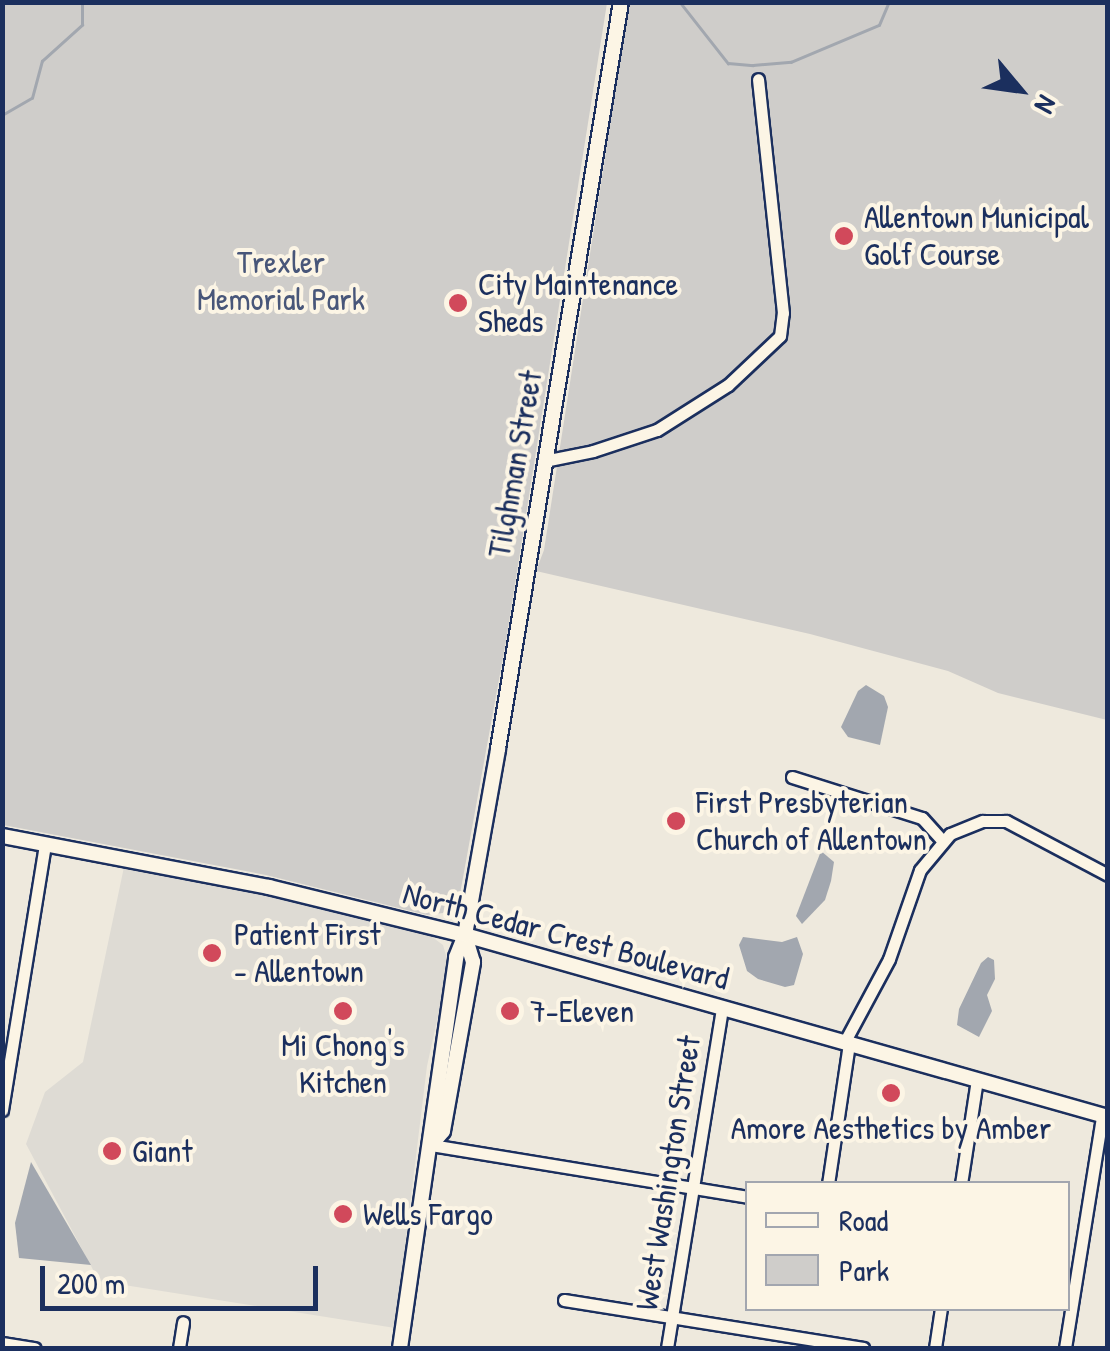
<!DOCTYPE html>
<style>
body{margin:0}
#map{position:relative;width:1110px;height:1351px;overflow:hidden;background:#eee9dd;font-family:"Patrick Hand",sans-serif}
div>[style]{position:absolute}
.built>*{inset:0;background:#dedbd4}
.green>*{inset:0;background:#cfcdca}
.water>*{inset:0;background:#a2a7af}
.stream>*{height:2.5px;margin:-1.25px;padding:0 1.25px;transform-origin:1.25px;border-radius:1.25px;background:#a2a7af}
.roads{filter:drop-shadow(2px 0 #1b2f5e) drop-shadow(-2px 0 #1b2f5e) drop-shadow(0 2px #1b2f5e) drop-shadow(0 -2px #1b2f5e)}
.minor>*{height:11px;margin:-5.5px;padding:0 5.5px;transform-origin:5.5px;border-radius:5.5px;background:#fcf5e5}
.major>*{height:14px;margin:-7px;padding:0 7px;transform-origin:7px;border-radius:7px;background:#fcf5e5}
.dots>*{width:28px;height:28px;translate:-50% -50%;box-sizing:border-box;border:5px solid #fcf5e5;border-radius:50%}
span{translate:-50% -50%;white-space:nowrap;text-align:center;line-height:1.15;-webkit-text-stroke:8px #fcf5e5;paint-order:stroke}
.poi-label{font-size:32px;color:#1b2f5e}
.left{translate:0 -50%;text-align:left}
.park-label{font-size:32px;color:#485679}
.street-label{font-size:32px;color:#1b2f5e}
.frame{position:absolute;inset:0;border:5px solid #1b2f5e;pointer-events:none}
.legend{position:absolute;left:745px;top:1181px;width:325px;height:130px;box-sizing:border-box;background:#fcf5e5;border:2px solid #a2a6af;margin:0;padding:12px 18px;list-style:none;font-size:30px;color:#1b2f5e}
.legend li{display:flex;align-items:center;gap:20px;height:50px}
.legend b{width:50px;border:2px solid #a2a6af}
.north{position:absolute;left:970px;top:40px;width:100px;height:100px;-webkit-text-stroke:8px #fcf5e5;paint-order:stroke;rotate:119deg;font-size:28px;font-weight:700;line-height:40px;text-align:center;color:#1b2f5e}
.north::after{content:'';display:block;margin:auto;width:35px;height:45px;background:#1b2f5e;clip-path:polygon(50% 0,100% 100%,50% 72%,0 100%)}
.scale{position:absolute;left:40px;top:1266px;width:278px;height:45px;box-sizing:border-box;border:5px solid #1b2f5e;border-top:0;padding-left:12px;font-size:30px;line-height:35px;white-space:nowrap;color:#1b2f5e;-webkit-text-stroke:8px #fcf5e5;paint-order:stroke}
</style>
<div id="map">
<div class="built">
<div style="clip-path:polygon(124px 867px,319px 904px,428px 934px,443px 945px,449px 966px,427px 1066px,395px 1328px,99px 1281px,26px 1144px,45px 1092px,83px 1062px)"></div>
</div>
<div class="green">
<div style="clip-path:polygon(2px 3px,607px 3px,506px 641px,460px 894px,443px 913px,427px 915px,266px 875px,3px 825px)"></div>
<div style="clip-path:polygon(629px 3px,1107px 3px,1107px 720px,998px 693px,948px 671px,810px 634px,536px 571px,544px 550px)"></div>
</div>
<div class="water">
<div style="clip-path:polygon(866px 685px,884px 696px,888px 707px,880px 745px,848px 737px,841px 727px,858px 691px)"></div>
<div style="clip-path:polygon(821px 851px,834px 862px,831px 881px,825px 900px,802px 924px,796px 916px)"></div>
<div style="clip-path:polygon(743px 937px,782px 942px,797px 937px,803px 954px,794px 985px,785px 987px,758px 979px,747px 971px,739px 945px)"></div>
<div style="clip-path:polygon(988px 957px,994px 960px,995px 979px,987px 995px,992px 1011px,979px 1037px,957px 1025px,959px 1009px,981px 963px)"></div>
<div style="clip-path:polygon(31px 1162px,91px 1265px,19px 1258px,15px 1223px)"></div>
</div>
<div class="stream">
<div style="left:680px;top:2px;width:78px;rotate:51.8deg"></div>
<div style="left:728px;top:63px;width:25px;rotate:5deg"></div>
<div style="left:753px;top:65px;width:38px;rotate:-5deg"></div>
<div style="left:791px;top:62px;width:95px;rotate:-22.8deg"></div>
<div style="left:879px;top:25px;width:25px;rotate:-67deg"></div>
<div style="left:2px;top:115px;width:34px;rotate:-30deg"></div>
<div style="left:32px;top:98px;width:38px;rotate:-75deg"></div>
<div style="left:42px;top:61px;width:54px;rotate:-42deg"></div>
<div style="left:82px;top:25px;width:23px;rotate:-90deg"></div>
</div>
<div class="roads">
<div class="minor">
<div style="left:544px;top:461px;width:50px;rotate:-11.5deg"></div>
<div style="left:593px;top:451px;width:67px;rotate:-18.2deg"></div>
<div style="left:657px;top:430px;width:84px;rotate:-32.4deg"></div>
<div style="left:728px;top:385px;width:71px;rotate:-43.3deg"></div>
<div style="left:780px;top:336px;width:23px;rotate:-83deg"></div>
<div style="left:783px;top:313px;width:235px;rotate:-96.1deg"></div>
<div style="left:792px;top:777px;width:136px;rotate:17.5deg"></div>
<div style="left:922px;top:818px;width:30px;rotate:48deg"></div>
<div style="left:844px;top:1043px;width:95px;rotate:-61.8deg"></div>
<div style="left:889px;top:959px;width:94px;rotate:-70.8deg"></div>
<div style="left:920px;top:870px;width:47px;rotate:-50.2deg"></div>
<div style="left:950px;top:834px;width:35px;rotate:-22deg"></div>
<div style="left:983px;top:821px;width:23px"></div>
<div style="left:1006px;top:821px;width:115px;rotate:27.9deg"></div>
<div style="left:2px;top:1110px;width:269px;rotate:-80.8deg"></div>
<div style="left:431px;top:1145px;width:321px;rotate:9.3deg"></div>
<div style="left:828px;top:1184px;width:142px;rotate:-81.5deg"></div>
<div style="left:961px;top:1184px;width:105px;rotate:-81.3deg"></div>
<div style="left:564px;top:1300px;width:303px;rotate:9.1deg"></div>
<div style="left:2px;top:1343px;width:33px;rotate:9deg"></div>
<div style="left:179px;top:1348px;width:26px;rotate:-81deg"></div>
<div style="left:667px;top:1348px;width:345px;rotate:-80.8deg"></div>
<div style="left:935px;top:1348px;width:40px;rotate:-81.5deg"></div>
<div style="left:1065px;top:1348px;width:235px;rotate:-80.9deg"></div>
</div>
<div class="major">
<div style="left:2px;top:836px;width:272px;rotate:10.8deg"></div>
<div style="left:269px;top:887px;width:202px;rotate:13.8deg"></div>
<div style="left:465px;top:935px;width:668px;rotate:15.8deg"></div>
<div style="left:431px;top:1145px;width:18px;rotate:-49deg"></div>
<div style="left:443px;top:1131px;width:172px;rotate:-79.9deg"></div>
<div style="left:473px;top:962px;width:28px;rotate:-107deg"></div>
<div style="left:400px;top:1348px;width:395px;rotate:-81.8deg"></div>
<div style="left:456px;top:957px;width:24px;rotate:-68deg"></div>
<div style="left:465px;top:935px;width:189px;rotate:-79.9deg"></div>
<div style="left:498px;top:749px;width:757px;rotate:-80.65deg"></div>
</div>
</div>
<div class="dots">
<div style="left:844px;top:236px;background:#d1495b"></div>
<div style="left:458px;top:303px;background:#d1495b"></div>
<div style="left:676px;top:821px;background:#d1495b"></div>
<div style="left:212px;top:953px;background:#d1495b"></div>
<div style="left:343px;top:1011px;background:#d1495b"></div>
<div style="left:510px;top:1011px;background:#d1495b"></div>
<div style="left:891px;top:1093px;background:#d1495b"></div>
<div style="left:112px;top:1151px;background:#d1495b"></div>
<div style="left:343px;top:1214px;background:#d1495b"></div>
</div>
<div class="poi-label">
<span class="left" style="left:864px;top:236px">Allentown Municipal<br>Golf Course</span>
<span class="left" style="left:478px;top:303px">City Maintenance<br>Sheds</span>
<span class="left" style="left:696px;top:821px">First Presbyterian<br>Church of Allentown</span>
<span class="left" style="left:234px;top:953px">Patient First<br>- Allentown</span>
<span class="left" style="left:530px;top:1011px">7-Eleven</span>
<span style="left:343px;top:1064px">Mi Chong's<br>Kitchen</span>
<span style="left:891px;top:1128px">Amore Aesthetics by Amber</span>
<span class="left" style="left:132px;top:1151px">Giant</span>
<span class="left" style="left:363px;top:1214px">Wells Fargo</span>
</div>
<div class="park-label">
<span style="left:281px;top:281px">Trexler<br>Memorial Park</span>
</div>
<div class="street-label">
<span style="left:515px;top:464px;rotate:-80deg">Tilghman Street</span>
<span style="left:566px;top:936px;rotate:15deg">North Cedar Crest Boulevard</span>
<span style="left:668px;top:1173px;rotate:-81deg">West Washington Street</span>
</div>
<div class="frame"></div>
<ul class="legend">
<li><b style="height:12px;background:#fcf5e5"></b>Road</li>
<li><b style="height:28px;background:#cfcdca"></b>Park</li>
</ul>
<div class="north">N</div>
<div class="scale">200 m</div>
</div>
